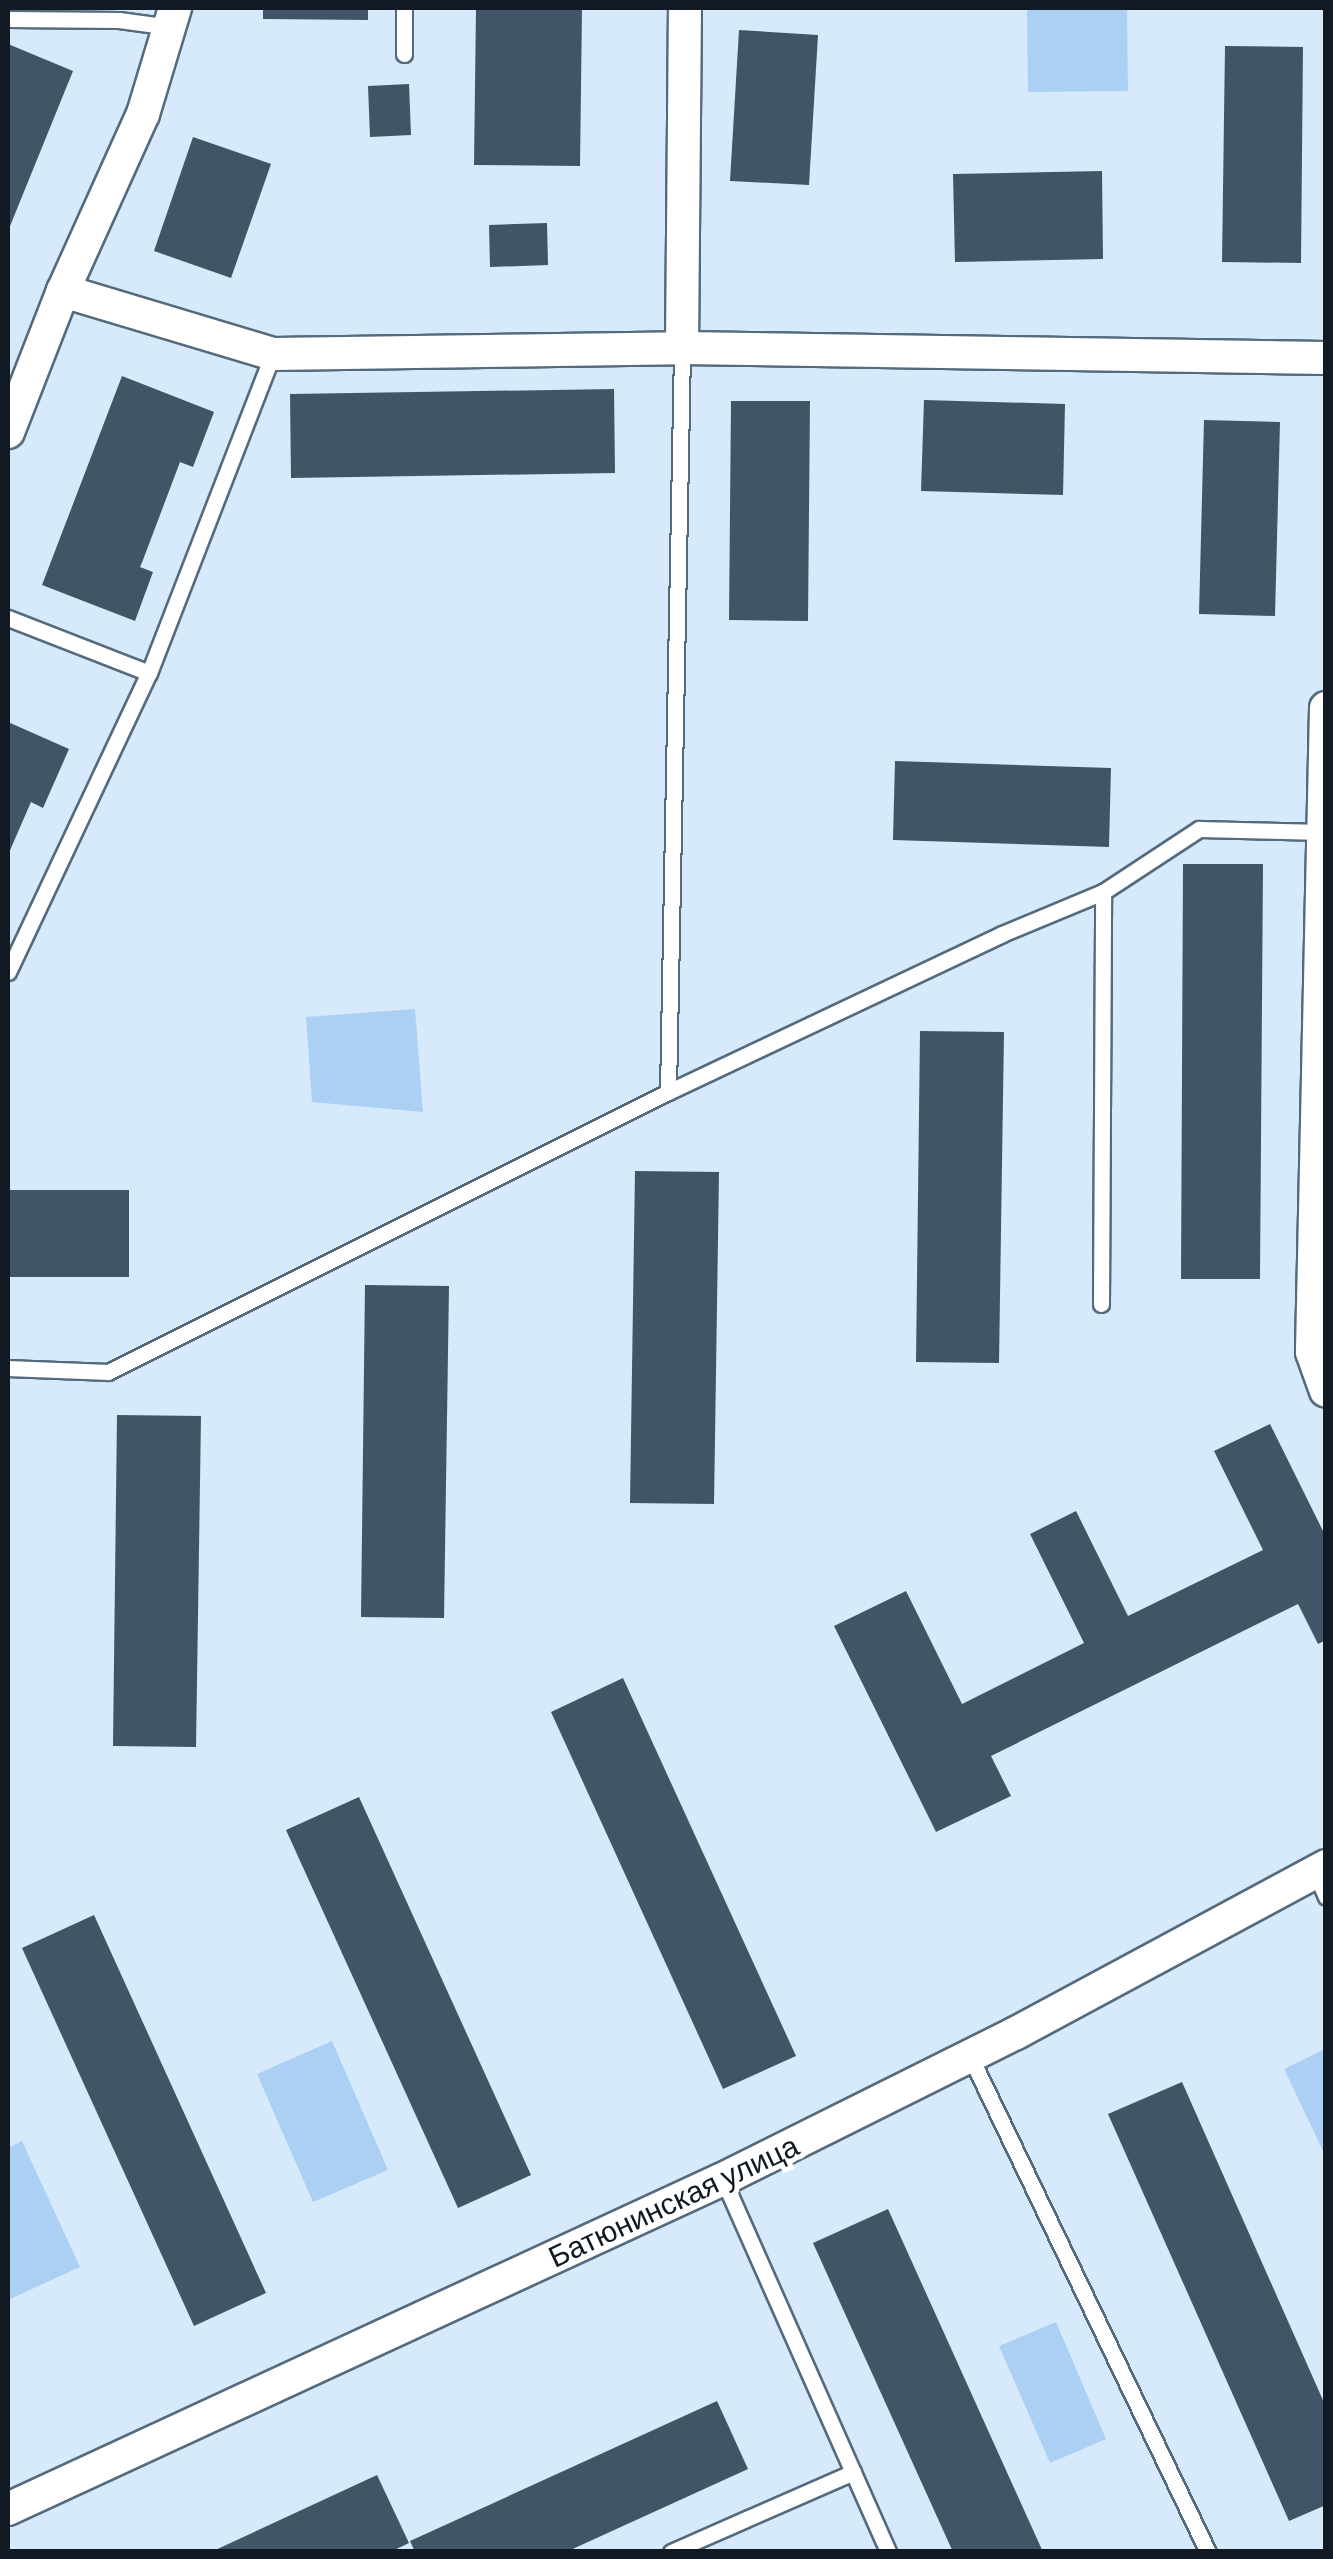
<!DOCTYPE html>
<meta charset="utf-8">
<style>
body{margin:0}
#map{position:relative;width:1333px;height:2559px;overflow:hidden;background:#d6eafc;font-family:Barlow,sans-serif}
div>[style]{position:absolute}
.green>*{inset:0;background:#abd0f3}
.building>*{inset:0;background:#415568}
.roads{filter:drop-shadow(2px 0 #546a7d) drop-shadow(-2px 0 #546a7d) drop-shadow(0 2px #546a7d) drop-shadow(0 -2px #546a7d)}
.service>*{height:15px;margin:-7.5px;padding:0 7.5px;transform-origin:7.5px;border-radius:7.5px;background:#fff}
.minor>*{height:32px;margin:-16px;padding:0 16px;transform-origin:16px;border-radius:16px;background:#fff}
span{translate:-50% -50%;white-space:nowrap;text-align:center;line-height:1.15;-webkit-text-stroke:10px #fff;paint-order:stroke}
.street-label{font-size:30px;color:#111a22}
.frame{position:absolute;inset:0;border:10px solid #111a22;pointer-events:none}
</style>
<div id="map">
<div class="green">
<div style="clip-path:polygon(1027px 8px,1127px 8px,1128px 91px,1028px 92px)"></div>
<div style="clip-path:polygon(415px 1009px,423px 1112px,312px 1102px,306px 1017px)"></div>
<div style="clip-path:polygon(332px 2041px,388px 2170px,313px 2202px,257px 2074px)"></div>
<div style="clip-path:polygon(1325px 2049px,1325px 2155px,1284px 2069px)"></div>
<div style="clip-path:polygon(22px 2141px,80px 2267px,8px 2300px,8px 2148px)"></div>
<div style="clip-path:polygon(1056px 2322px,1106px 2439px,1050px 2463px,999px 2346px)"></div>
</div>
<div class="building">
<div style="clip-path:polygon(263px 8px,368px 8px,368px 20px,263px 19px)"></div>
<div style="clip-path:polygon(476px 8px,582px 8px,580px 166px,474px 165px)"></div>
<div style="clip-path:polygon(739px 30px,818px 35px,809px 185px,730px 181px)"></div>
<div style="clip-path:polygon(8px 44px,73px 71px,8px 231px)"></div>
<div style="clip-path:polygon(1225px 46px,1303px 47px,1301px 263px,1222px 262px)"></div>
<div style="clip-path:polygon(409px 84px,411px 135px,370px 137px,368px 86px)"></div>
<div style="clip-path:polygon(193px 137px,271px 164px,231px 278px,154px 251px)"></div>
<div style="clip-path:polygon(1102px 171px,1103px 259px,955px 262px,953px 174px)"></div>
<div style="clip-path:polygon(547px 223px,548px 265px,490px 267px,489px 225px)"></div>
<div style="clip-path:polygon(122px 376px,214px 412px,193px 467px,180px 462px,143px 560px,140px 567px,153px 572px,135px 621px,42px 585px)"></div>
<div style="clip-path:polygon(614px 389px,615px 473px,291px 478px,290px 394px)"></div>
<div style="clip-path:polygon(924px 400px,1065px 404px,1063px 495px,921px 491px)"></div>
<div style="clip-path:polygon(731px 401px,810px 401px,808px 621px,729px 620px)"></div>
<div style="clip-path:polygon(1204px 420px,1280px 422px,1275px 616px,1199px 614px)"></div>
<div style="clip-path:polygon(8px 722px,69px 749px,43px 808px,31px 802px,8px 855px)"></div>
<div style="clip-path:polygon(895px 761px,1111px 768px,1109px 847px,893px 840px)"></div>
<div style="clip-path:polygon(1183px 864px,1263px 864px,1260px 1279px,1181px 1279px)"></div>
<div style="clip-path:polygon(920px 1031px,1004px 1032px,999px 1363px,916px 1362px)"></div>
<div style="clip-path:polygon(635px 1171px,719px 1172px,714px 1504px,630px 1503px)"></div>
<div style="clip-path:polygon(8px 1190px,129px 1190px,129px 1277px,8px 1277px)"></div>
<div style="clip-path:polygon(365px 1285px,449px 1286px,444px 1618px,361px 1617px)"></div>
<div style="clip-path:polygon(117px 1415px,201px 1416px,196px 1747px,113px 1746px)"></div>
<div style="clip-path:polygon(1270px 1424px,1326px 1537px,1326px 1640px,1318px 1644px,1298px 1604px,991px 1756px,1011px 1796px,936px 1832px,834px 1626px,906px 1591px,962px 1704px,1084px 1643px,1030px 1534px,1076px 1511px,1128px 1616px,1263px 1550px,1214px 1451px)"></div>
<div style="clip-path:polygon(623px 1678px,796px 2056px,723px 2089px,551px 1712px)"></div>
<div style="clip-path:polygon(359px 1797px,531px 2175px,458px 2208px,286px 1830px)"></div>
<div style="clip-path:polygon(94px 1915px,266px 2293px,194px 2326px,22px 1948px)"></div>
<div style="clip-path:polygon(1182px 2082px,1326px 2407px,1326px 2505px,1289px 2521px,1108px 2114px)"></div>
<div style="clip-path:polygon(888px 2209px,1043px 2552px,953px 2552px,813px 2243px)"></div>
<div style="clip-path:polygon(717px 2401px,748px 2469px,566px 2552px,415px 2552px,410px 2541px)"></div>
<div style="clip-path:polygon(377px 2475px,409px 2543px,390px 2552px,211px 2552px)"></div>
</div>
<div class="roads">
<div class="service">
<div style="left:404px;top:8px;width:46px;rotate:90deg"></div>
<div style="left:8px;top:19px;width:111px;rotate:0.5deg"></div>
<div style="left:119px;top:20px;width:52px;rotate:7.7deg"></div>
<div style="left:8px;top:618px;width:151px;rotate:21.3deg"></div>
<div style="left:149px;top:673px;width:342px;rotate:-68.8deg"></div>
<div style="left:8px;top:972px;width:331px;rotate:-64.8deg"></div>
<div style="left:668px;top:1092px;width:369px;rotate:-25.3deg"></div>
<div style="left:1002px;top:934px;width:109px;rotate:-22.6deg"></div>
<div style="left:1103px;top:892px;width:115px;rotate:-33.3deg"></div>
<div style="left:1199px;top:829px;width:124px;rotate:1.4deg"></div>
<div style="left:1101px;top:1304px;width:412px;rotate:-89.7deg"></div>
<div style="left:8px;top:1368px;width:100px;rotate:2.3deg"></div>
<div style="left:108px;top:1372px;width:626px;rotate:-26.57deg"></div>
<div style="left:668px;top:1092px;width:744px;rotate:-88.92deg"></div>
<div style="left:1315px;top:1871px;width:28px;rotate:67deg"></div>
<div style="left:970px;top:2056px;width:550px;rotate:64.37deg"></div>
<div style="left:723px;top:2179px;width:408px;rotate:66.1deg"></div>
<div style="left:671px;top:2552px;width:199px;rotate:-23.7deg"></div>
</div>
<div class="minor">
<div style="left:63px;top:291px;width:219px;rotate:16.7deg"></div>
<div style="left:273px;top:354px;width:409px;rotate:-0.8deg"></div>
<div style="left:682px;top:348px;width:644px;rotate:0.89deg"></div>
<div style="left:682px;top:348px;width:340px;rotate:-89.5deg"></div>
<div style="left:8px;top:432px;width:151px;rotate:-68.7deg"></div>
<div style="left:63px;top:291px;width:194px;rotate:-65.7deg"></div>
<div style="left:143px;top:114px;width:111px;rotate:-73.2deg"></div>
<div style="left:1326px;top:708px;width:644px;rotate:91.25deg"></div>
<div style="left:1312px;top:1352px;width:41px;rotate:70.3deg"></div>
<div style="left:8px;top:2509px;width:787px;rotate:-24.78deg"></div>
<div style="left:723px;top:2179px;width:327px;rotate:-26.5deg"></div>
<div style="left:1016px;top:2033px;width:352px;rotate:-28.3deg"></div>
</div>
</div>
<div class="street-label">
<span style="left:673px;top:2200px;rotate:-25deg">Батюнинская улица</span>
</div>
<div class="frame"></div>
</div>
